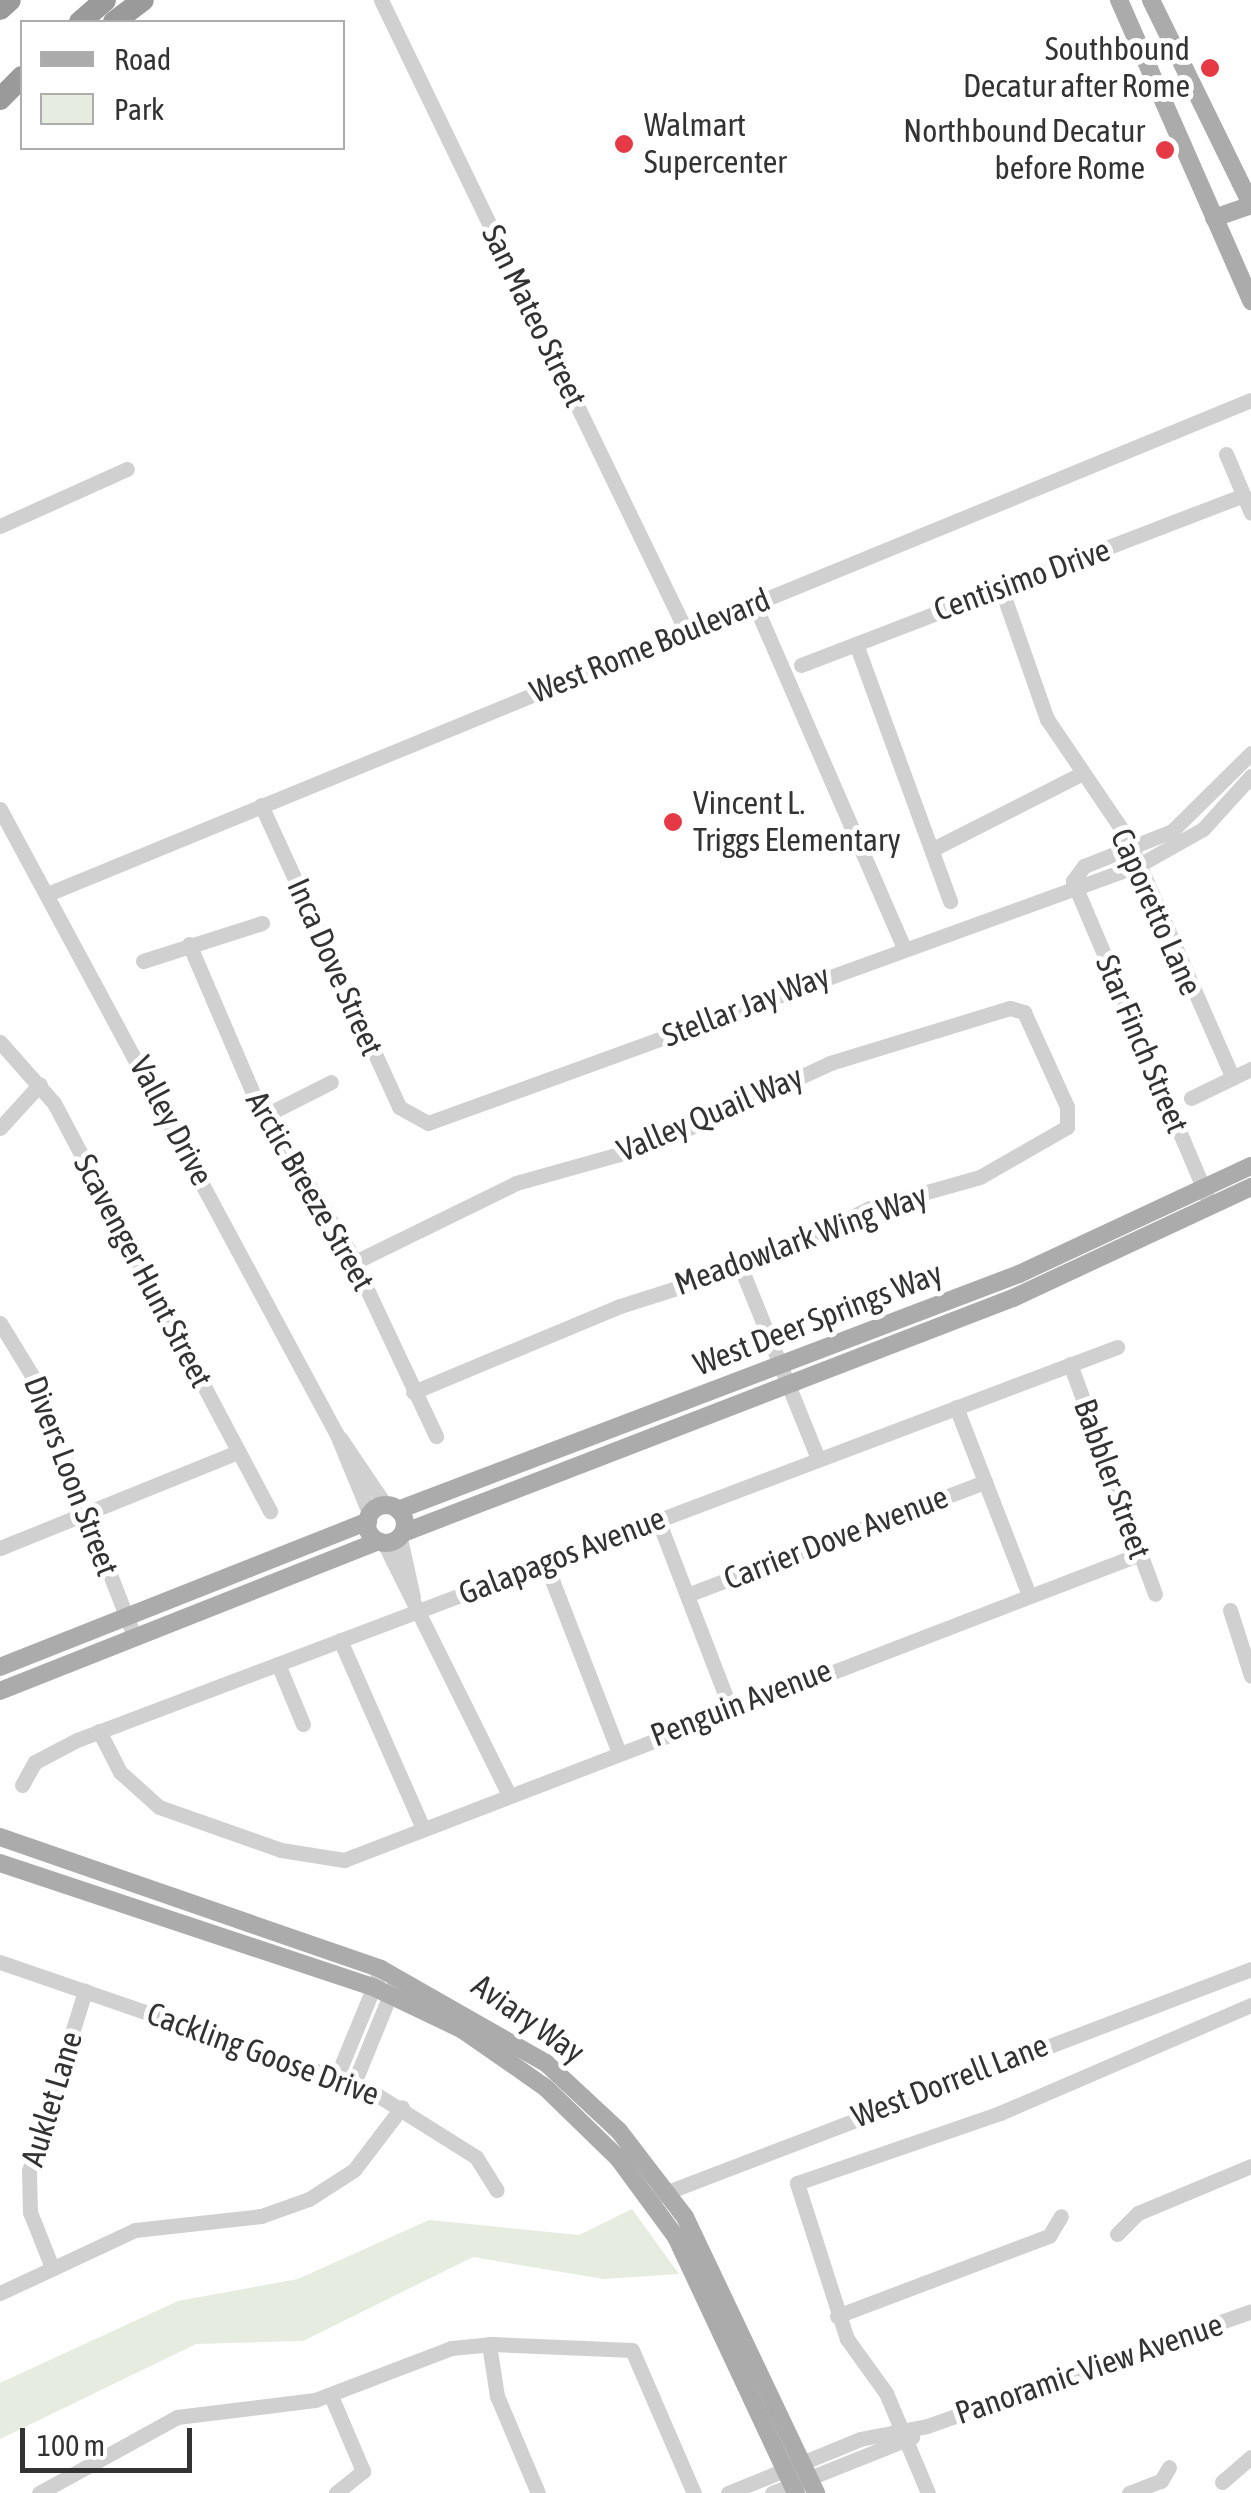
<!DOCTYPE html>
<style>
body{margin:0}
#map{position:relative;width:1251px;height:2493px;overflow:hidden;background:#fff;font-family:"Asap Condensed",sans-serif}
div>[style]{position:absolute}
.green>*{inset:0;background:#e6ecdf}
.minor>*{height:15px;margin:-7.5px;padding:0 7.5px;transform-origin:7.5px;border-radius:7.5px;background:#d0d0d0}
.major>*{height:18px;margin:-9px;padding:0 9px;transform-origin:9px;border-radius:9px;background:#ababab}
.major>.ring{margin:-9px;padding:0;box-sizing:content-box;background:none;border:18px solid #ababab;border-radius:50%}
.highway>*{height:22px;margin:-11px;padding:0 11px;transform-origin:11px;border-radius:11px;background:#9a9a9a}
.dots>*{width:28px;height:28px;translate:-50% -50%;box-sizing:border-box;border:5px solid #fff;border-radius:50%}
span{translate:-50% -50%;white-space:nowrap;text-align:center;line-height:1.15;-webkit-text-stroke:10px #fff;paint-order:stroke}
.poi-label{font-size:32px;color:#333}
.right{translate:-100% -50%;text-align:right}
.left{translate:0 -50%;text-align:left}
.street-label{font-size:32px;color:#333}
.legend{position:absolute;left:20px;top:20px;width:325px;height:130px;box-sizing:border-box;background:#fff;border:2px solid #adadad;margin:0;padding:12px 18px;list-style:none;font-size:30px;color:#333}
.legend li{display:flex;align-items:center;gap:20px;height:50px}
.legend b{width:50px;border:2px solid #adadad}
.scale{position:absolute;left:20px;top:2428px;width:172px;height:45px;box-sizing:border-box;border:5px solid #333;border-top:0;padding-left:12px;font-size:30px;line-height:35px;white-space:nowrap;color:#333;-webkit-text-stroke:8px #fff;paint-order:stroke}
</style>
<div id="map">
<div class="green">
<div style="clip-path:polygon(632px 2209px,679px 2274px,603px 2279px,473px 2257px,303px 2341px,196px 2344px,0 2439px,0 2383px,178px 2301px,298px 2279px,429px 2220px,579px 2235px)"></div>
</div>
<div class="minor">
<div style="left:381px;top:0;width:701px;rotate:64.2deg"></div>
<div style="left:1226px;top:454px;width:64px;rotate:67deg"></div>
<div style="left:0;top:526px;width:139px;rotate:-24.2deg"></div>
<div style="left:1001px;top:588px;width:139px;rotate:70.7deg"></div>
<div style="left:1047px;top:719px;width:143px;rotate:55.9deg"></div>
<div style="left:1127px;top:837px;width:263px;rotate:66.3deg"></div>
<div style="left:754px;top:603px;width:374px;rotate:66.5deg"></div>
<div style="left:856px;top:644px;width:274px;rotate:69.9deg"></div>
<div style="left:801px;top:665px;width:474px;rotate:-21deg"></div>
<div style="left:261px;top:805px;width:332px;rotate:65.4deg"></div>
<div style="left:399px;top:1107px;width:33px;rotate:29deg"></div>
<div style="left:428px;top:1123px;width:756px;rotate:-19.94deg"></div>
<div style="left:1139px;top:865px;width:73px;rotate:-29.4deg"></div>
<div style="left:1203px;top:829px;width:72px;rotate:-47.8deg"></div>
<div style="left:0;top:809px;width:711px;rotate:61.7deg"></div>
<div style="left:337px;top:1435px;width:87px;rotate:67.6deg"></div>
<div style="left:933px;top:849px;width:164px;rotate:-26.9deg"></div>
<div style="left:1073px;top:881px;width:353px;rotate:67deg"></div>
<div style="left:1073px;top:881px;width:19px;rotate:-54deg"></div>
<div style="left:1084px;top:866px;width:95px;rotate:-21.7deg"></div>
<div style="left:1172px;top:831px;width:111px;rotate:-44.6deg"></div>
<div style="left:50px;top:893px;width:1298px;rotate:-22.32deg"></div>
<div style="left:189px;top:944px;width:162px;rotate:66.8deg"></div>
<div style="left:253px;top:1093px;width:183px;rotate:58.7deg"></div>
<div style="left:348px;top:1249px;width:207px;rotate:64.8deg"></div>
<div style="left:143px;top:961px;width:125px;rotate:-17.7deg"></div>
<div style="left:0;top:1042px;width:81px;rotate:48.5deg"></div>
<div style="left:54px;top:1103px;width:462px;rotate:62.1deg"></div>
<div style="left:1191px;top:1098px;width:67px;rotate:-25.8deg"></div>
<div style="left:264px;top:1116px;width:75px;rotate:-26.9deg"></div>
<div style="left:0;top:1128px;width:59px;rotate:-47.7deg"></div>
<div style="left:355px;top:1262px;width:179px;rotate:-26.1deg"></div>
<div style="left:516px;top:1183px;width:141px;rotate:-15.6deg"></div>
<div style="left:652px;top:1145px;width:196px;rotate:-24.7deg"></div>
<div style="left:830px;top:1063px;width:188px;rotate:-17deg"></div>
<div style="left:1010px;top:1008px;width:15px;rotate:16deg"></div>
<div style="left:1024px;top:1012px;width:104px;rotate:65.6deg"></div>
<div style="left:1067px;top:1107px;width:20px;rotate:90deg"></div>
<div style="left:1067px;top:1127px;width:100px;rotate:150.1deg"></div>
<div style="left:980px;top:1177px;width:114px;rotate:164.3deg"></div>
<div style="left:870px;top:1208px;width:127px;rotate:154.4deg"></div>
<div style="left:755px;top:1263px;width:142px;rotate:162.3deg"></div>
<div style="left:620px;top:1306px;width:224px;rotate:157.4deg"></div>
<div style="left:741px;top:1268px;width:206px;rotate:68deg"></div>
<div style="left:0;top:1323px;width:63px;rotate:58.6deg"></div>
<div style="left:33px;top:1377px;width:276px;rotate:68.7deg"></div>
<div style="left:1070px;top:1364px;width:245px;rotate:69.7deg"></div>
<div style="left:956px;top:1407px;width:202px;rotate:68.8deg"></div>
<div style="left:340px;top:1438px;width:82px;rotate:55.9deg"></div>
<div style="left:658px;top:1520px;width:201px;rotate:69deg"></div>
<div style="left:400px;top:1538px;width:60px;rotate:77.6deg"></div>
<div style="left:384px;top:1543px;width:277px;rotate:63.6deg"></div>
<div style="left:0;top:1548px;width:257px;rotate:-22deg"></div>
<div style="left:545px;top:1562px;width:202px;rotate:68.8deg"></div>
<div style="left:687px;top:1595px;width:319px;rotate:-20.8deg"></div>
<div style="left:1230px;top:1610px;width:69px;rotate:72.3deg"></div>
<div style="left:340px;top:1640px;width:201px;rotate:66.2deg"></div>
<div style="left:278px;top:1664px;width:65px;rotate:67.4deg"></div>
<div style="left:99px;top:1731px;width:46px;rotate:62.9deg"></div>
<div style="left:120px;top:1772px;width:52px;rotate:41.9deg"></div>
<div style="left:159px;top:1807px;width:129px;rotate:19.4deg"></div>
<div style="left:281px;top:1850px;width:64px;rotate:9deg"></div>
<div style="left:344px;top:1860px;width:853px;rotate:-21.03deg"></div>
<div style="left:22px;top:1785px;width:26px;rotate:-61deg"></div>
<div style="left:35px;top:1762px;width:47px;rotate:-27.6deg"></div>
<div style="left:77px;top:1740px;width:1112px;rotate:-20.7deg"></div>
<div style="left:0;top:1962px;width:387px;rotate:19deg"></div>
<div style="left:366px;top:2088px;width:130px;rotate:32.1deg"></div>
<div style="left:476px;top:2157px;width:39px;rotate:58deg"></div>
<div style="left:337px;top:2076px;width:116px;rotate:-67.6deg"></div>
<div style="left:354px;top:2083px;width:106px;rotate:-67.8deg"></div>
<div style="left:657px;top:2196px;width:636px;rotate:-20.91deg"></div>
<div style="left:1117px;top:2234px;width:30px;rotate:-45deg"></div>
<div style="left:1138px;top:2213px;width:122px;rotate:-22.6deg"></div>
<div style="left:51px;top:2265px;width:57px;rotate:-111.6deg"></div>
<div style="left:30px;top:2212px;width:41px;rotate:-91.4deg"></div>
<div style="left:29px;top:2171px;width:189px;rotate:-72.7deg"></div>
<div style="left:0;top:2293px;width:149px;rotate:-25deg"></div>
<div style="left:135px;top:2230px;width:127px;rotate:-6.3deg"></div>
<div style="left:261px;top:2216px;width:51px;rotate:-19.5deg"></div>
<div style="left:309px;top:2199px;width:54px;rotate:-32.8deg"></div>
<div style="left:354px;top:2170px;width:79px;rotate:-52.7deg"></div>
<div style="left:837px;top:2316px;width:227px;rotate:-20.7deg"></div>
<div style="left:1049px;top:2236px;width:23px;rotate:-59deg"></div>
<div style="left:489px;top:2344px;width:53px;rotate:81.3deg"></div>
<div style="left:497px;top:2396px;width:105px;rotate:67.1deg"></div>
<div style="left:331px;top:2396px;width:82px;rotate:66.9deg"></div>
<div style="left:363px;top:2471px;width:35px;rotate:141deg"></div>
<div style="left:1222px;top:2482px;width:38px;rotate:-41deg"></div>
<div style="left:39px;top:2493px;width:158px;rotate:-28.8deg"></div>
<div style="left:177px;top:2417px;width:139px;rotate:-7deg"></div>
<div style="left:315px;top:2400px;width:146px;rotate:-20.9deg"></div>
<div style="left:451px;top:2348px;width:42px;rotate:-5.4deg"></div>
<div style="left:493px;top:2344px;width:139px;rotate:2.5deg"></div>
<div style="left:632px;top:2350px;width:156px;rotate:66.6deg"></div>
<div style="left:728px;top:2493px;width:143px;rotate:-22.2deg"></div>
<div style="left:860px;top:2439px;width:68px;rotate:-11deg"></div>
<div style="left:927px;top:2426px;width:344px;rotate:-19.5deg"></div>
<div style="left:772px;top:2493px;width:151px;rotate:-21.8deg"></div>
<div style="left:928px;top:2493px;width:108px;rotate:-112.8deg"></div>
<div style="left:886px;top:2393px;width:67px;rotate:-125.8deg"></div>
<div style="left:847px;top:2339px;width:164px;rotate:-107.8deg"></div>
<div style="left:797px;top:2183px;width:215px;rotate:-19deg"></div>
<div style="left:1000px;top:2113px;width:273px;rotate:-23.3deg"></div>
<div style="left:1129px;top:2493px;width:34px;rotate:-21deg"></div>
<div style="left:1161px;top:2481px;width:16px;rotate:-60deg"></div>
</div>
<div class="major">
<div style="left:1119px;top:0;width:329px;rotate:66.3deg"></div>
<div style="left:1151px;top:0;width:227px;rotate:63.9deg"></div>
<div style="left:1214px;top:218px;width:39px;rotate:-19deg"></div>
<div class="ring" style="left:367px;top:1505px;width:20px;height:20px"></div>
<div style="left:398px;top:1510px;width:664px;rotate:-20.81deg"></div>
<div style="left:1019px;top:1274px;width:256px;rotate:-25deg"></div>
<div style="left:403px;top:1533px;width:654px;rotate:-21.07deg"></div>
<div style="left:1013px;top:1298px;width:263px;rotate:-25deg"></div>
<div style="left:0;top:1667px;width:396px;rotate:-21.6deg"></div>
<div style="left:0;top:1691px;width:407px;rotate:-21.6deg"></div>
<div style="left:0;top:1837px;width:403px;rotate:19.1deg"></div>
<div style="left:381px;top:1969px;width:190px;rotate:29.7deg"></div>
<div style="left:546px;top:2063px;width:100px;rotate:43deg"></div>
<div style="left:619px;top:2131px;width:108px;rotate:52.5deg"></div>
<div style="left:685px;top:2217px;width:306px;rotate:64.6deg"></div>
<div style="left:0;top:1863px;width:393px;rotate:18.4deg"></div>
<div style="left:373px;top:1987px;width:100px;rotate:25.5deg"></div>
<div style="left:463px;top:2030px;width:101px;rotate:34.9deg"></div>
<div style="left:546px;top:2088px;width:100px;rotate:44.2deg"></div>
<div style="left:618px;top:2158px;width:98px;rotate:53.7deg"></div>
<div style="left:676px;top:2237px;width:283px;rotate:64.9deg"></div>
</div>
<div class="highway">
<div style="left:0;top:9px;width:13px;rotate:-42deg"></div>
<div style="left:80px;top:22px;width:33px;rotate:-41deg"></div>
<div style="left:114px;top:22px;width:36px;rotate:-37deg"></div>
<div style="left:0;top:99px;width:31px;rotate:-45deg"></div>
</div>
<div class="dots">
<div style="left:1210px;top:68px;background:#e63946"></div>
<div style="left:624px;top:144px;background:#e63946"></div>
<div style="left:1165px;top:150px;background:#e63946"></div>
<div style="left:673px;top:822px;background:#e63946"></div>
</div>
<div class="poi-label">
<span class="right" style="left:1190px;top:68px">Southbound<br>Decatur after Rome</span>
<span class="left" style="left:644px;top:144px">Walmart<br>Supercenter</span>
<span class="right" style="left:1145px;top:150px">Northbound Decatur<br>before Rome</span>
<span class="left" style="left:693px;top:822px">Vincent L.<br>Triggs Elementary</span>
</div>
<div class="street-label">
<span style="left:534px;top:316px;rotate:64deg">San Mateo Street</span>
<span style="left:1022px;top:580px;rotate:-20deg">Centisimo Drive</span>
<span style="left:650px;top:646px;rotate:-22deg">West Rome Boulevard</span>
<span style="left:1156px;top:912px;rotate:66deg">Caporetto Lane</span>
<span style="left:335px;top:967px;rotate:66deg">Inca Dove Street</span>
<span style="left:746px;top:1006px;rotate:-21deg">Stellar Jay Way</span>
<span style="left:1142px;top:1044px;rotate:67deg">Star Finch Street</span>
<span style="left:710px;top:1114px;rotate:-23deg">Valley Quail Way</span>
<span style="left:171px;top:1121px;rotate:62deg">Valley Drive</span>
<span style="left:310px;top:1191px;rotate:60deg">Arctic Breeze Street</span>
<span style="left:801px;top:1240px;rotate:-20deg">Meadowlark Wing Way</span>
<span style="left:143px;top:1271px;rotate:62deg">Scavenger Hunt Street</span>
<span style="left:818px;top:1319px;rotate:-21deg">West Deer Springs Way</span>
<span style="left:71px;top:1476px;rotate:69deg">Divers Loon Street</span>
<span style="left:1112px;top:1479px;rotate:70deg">Babbler Street</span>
<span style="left:836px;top:1538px;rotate:-21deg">Carrier Dove Avenue</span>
<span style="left:562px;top:1556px;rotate:-21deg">Galapagos Avenue</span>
<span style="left:741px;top:1703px;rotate:-21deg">Penguin Avenue</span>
<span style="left:528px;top:2019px;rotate:35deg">Aviary Way</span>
<span style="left:263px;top:2054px;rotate:20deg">Cackling Goose Drive</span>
<span style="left:950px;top:2081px;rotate:-21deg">West Dorrell Lane</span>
<span style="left:52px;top:2099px;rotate:-73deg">Auklet Lane</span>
<span style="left:1089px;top:2369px;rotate:-19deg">Panoramic View Avenue</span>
</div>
<ul class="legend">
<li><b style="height:12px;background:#ababab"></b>Road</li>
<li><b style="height:28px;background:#e6ecdf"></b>Park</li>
</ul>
<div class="scale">100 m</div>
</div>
